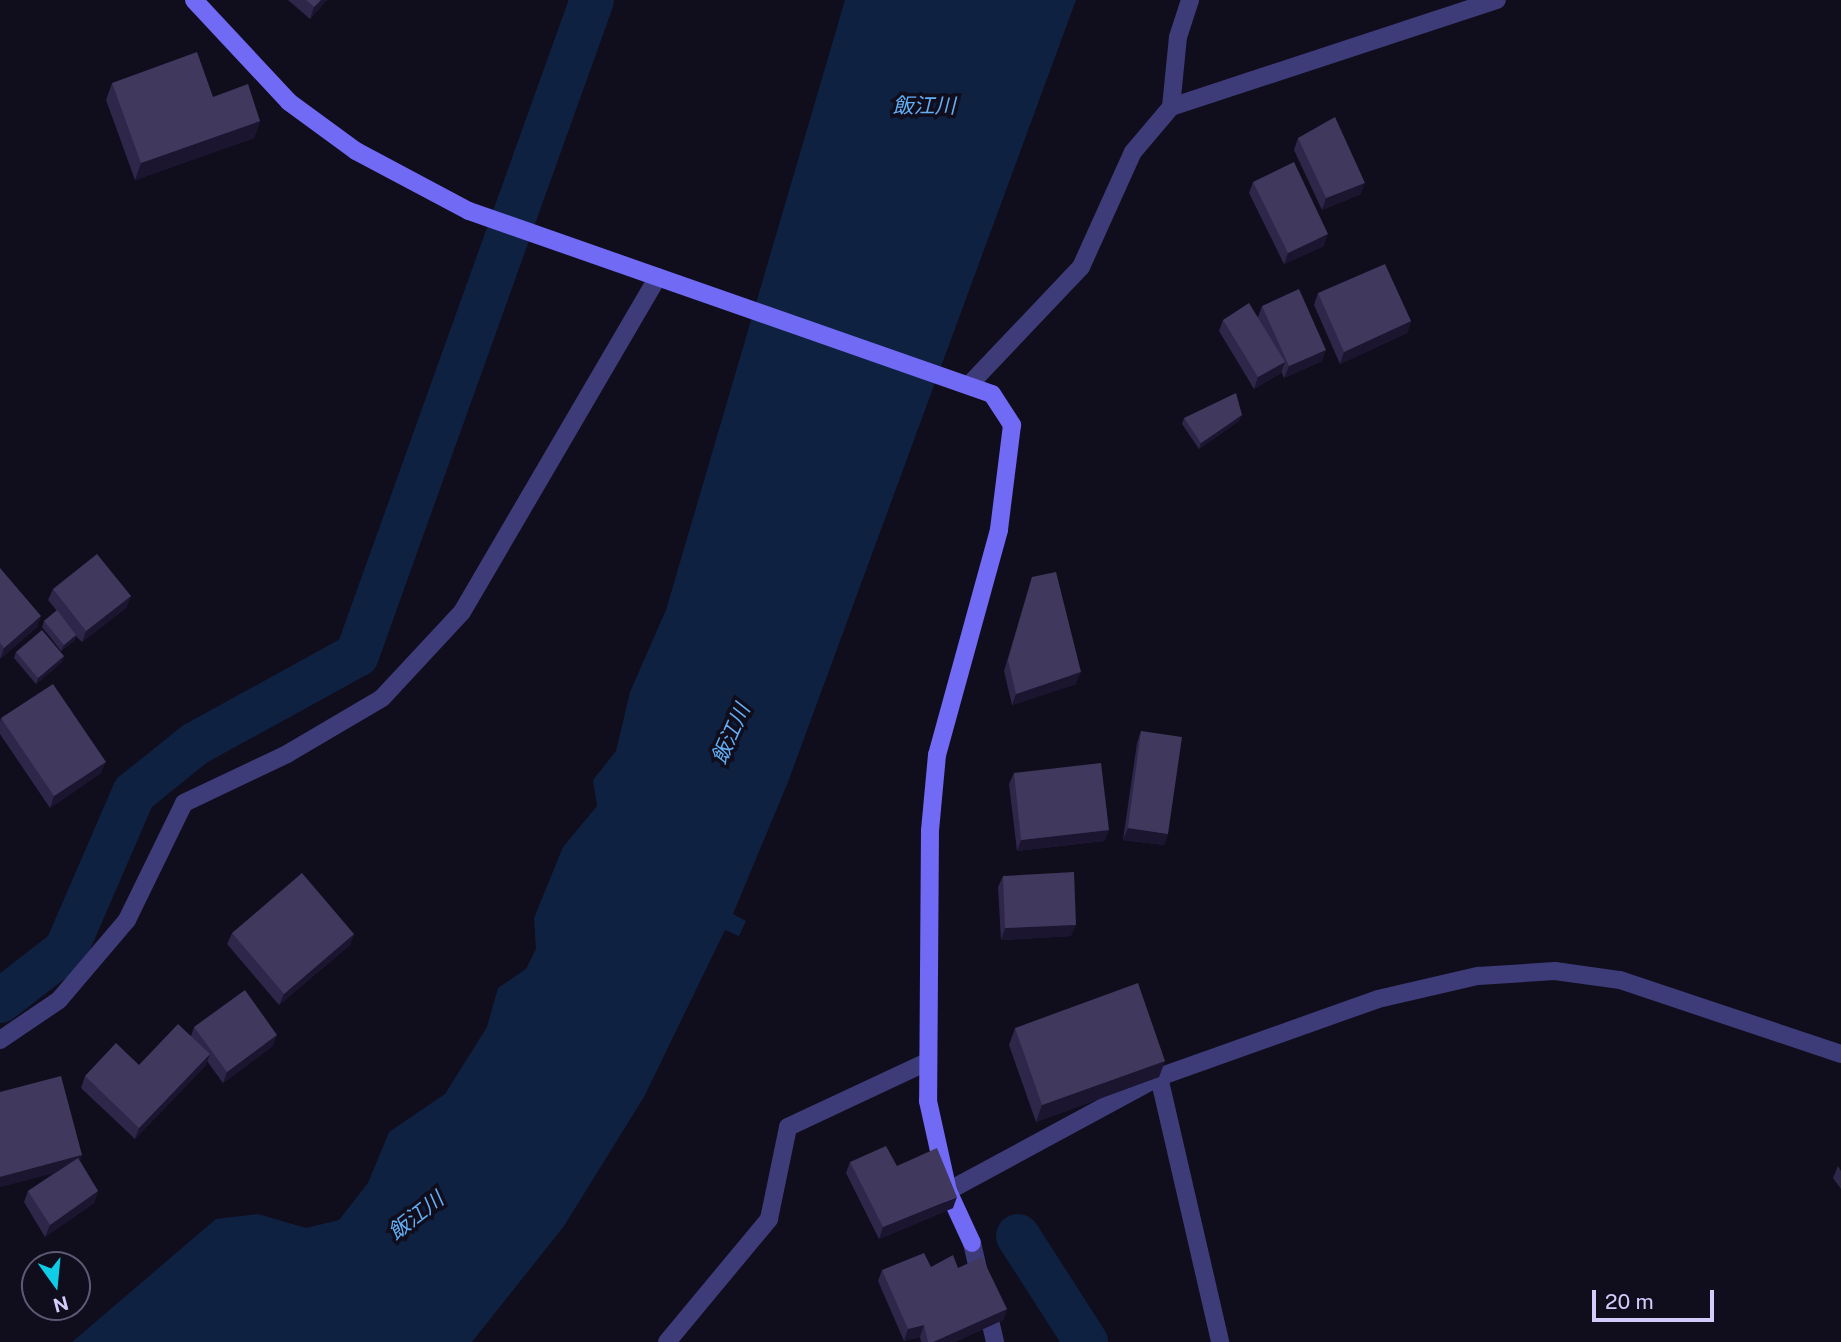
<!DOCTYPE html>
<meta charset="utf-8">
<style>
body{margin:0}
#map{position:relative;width:1841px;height:1342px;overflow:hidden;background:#100d1d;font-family:"Public Sans","Noto Sans JP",sans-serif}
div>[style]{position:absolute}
.water>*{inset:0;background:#0f2140}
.canal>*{height:44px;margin:-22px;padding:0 22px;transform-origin:22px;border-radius:22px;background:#0f2140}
.street>*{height:18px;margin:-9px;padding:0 9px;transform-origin:9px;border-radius:9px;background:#3e3b79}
.secondary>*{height:18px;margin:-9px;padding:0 9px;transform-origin:9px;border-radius:9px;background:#706af5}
.wall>*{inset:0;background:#2e274a}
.shaded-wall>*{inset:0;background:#1b1530}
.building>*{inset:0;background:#40385d}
span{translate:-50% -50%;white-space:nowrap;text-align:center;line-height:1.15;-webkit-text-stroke:7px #100d1d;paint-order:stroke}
.water-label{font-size:21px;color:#62aff5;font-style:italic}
.north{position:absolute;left:21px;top:1251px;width:70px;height:70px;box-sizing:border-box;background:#100d1d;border:2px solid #5e5a76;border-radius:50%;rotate:165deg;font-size:19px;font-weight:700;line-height:28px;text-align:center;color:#d3cdfc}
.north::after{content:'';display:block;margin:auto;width:24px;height:32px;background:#0fcde6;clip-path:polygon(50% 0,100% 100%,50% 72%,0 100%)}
.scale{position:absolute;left:1592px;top:1290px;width:122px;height:32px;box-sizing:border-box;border:4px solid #d3cdfc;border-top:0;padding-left:9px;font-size:21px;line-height:24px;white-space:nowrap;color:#d3cdfc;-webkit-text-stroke:5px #100d1d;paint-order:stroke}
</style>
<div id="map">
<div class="water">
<div style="clip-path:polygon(845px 0,1076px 0,788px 782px,733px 914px,746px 921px,739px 936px,725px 930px,644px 1097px,564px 1226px,472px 1342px,72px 1342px,216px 1219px,258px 1214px,306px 1228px,339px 1220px,368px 1183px,389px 1132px,445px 1094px,487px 1027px,498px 988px,526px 969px,536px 949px,534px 918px,563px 847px,597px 806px,593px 780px,616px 751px,630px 692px,666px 610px)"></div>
</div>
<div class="canal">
<div style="left:0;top:1001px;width:83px;rotate:-37.7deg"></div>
<div style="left:66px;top:950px;width:171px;rotate:-66.6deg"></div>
<div style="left:134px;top:793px;width:78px;rotate:-38.8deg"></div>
<div style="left:195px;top:744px;width:185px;rotate:-28.8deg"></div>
<div style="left:357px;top:655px;width:696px;rotate:-70.26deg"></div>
<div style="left:1018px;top:1236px;width:126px;rotate:57.3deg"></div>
</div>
<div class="street">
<div style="left:1171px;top:107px;width:343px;rotate:-18.2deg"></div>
<div style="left:969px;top:385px;width:163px;rotate:-46.5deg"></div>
<div style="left:1081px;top:267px;width:126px;rotate:-65.7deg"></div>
<div style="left:1133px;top:152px;width:59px;rotate:-49.8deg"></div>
<div style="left:1171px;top:107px;width:70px;rotate:-84.3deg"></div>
<div style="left:1178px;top:37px;width:39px;rotate:-72deg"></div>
<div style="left:0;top:1040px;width:71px;rotate:-34.1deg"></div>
<div style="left:59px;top:1000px;width:105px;rotate:-49.6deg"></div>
<div style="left:127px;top:920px;width:130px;rotate:-64deg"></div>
<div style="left:184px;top:803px;width:114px;rotate:-25.4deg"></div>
<div style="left:287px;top:754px;width:110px;rotate:-30.5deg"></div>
<div style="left:382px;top:698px;width:117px;rotate:-47.1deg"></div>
<div style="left:462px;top:612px;width:388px;rotate:-59.7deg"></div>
<div style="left:1159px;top:1077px;width:272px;rotate:77deg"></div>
<div style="left:948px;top:1191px;width:240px;rotate:-28.4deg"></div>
<div style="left:1159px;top:1077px;width:232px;rotate:-19.6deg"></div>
<div style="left:1378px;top:999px;width:103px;rotate:-13deg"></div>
<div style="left:1478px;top:976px;width:77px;rotate:-3.7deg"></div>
<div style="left:1555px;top:971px;width:66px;rotate:7.9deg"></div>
<div style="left:1620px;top:980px;width:233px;rotate:18.5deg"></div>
<div style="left:972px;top:1243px;width:102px;rotate:76.9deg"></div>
<div style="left:667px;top:1342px;width:160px;rotate:-50.3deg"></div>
<div style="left:769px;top:1219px;width:94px;rotate:-78.3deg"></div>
<div style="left:788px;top:1127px;width:153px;rotate:-25.1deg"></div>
</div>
<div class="secondary">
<div style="left:194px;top:0;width:139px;rotate:47deg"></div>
<div style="left:289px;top:102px;width:83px;rotate:36.2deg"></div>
<div style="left:356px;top:151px;width:128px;rotate:28deg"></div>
<div style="left:469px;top:211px;width:554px;rotate:19.29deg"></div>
<div style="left:992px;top:394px;width:37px;rotate:57deg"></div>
<div style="left:1012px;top:425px;width:106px;rotate:97.1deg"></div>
<div style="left:999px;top:530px;width:233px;rotate:105.4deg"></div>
<div style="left:937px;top:755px;width:75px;rotate:95.3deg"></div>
<div style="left:930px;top:830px;width:271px;rotate:90.4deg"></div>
<div style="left:928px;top:1101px;width:92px;rotate:77.5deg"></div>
<div style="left:948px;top:1191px;width:57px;rotate:65.2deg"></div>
</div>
<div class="wall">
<div style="clip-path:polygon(288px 0,327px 0,310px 19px)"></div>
<div style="clip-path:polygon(112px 83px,213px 97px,260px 121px,254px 138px,135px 180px,106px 100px)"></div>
<div style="clip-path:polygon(1298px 138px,1361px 194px,1322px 210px,1294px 150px)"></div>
<div style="clip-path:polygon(1253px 182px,1324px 246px,1284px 264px,1249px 193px)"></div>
<div style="clip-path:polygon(1318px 293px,1411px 321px,1407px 333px,1340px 364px,1314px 305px)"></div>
<div style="clip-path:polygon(1262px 306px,1322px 361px,1284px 378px,1281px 371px,1281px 373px,1254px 389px,1219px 331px,1223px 320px,1258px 317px)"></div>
<div style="clip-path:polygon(1184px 418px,1239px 421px,1199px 449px,1182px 424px)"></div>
<div style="clip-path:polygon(0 568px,37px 627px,0 659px)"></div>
<div style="clip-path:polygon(1032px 577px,1076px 684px,1012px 705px,1004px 671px)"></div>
<div style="clip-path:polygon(53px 589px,131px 596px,126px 608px,82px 642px,76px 636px,74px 641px,61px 651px,42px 627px,44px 621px,57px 611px,48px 600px)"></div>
<div style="clip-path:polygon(16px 652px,64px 656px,62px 662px,36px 684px,14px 658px)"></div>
<div style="clip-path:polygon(1px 718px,101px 773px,50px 808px,0 734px,0 722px)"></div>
<div style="clip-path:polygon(1141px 731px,1168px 834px,1164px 845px,1123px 840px,1137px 743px)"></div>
<div style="clip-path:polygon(1014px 773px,1109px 830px,1104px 841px,1017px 851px,1009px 784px)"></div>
<div style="clip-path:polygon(1003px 876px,1071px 936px,1001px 940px,998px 887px)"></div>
<div style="clip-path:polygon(232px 933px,354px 934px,350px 945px,279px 1005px,227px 944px)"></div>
<div style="clip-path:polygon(194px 1027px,273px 1046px,223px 1083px,207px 1061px,206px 1065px,135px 1139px,81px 1088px,85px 1076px,139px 1065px,191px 1036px)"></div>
<div style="clip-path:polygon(1015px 1028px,1165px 1061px,1159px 1077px,1036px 1122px,1009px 1045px)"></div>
<div style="clip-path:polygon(80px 1161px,98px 1191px,94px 1203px,45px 1237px,24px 1202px,28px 1191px,56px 1172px,0 1187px)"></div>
<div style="clip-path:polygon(850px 1162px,897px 1166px,953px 1208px,879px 1239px,846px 1173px)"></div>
<div style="clip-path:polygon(1838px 1166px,1841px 1171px,1841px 1189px,1833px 1178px)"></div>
<div style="clip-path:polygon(958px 1268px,1007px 1309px,1003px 1320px,955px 1342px,921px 1342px,920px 1337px,904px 1341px,878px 1281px,882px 1270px)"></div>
</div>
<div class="shaded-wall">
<div style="clip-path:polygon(321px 0,327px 0,310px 19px,314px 7px)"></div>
<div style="clip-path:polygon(260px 121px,254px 138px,135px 180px,141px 163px)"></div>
<div style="clip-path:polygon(1365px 183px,1361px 194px,1322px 210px,1326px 198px)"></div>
<div style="clip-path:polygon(1328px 234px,1324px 246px,1284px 264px,1288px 253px)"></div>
<div style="clip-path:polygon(1411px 321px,1407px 333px,1340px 364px,1344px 352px)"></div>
<div style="clip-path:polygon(1326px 350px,1322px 361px,1284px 378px,1289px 366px)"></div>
<div style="clip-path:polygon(1285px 362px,1281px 373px,1254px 389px,1258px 377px)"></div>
<div style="clip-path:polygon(1242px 415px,1239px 421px,1199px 449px,1201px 443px)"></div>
<div style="clip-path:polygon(131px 596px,126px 608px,82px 642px,86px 631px)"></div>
<div style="clip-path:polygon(41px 616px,37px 627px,0 659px,4px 648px)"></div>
<div style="clip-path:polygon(76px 635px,74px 641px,61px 651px,64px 645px)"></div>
<div style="clip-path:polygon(64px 656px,62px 662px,36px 684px,38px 678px)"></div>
<div style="clip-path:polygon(1081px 672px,1076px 684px,1012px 705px,1016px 694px)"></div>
<div style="clip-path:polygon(106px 762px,101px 773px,50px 808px,54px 796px)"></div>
<div style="clip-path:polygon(1128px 828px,1168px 834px,1164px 845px,1123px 840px)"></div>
<div style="clip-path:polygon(1109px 830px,1104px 841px,1017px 851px,1021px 840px)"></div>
<div style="clip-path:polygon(1076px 925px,1071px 936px,1001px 940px,1005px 928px)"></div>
<div style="clip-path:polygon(354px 934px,350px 945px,279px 1005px,284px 994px)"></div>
<div style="clip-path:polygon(277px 1035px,273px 1046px,223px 1083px,227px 1072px)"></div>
<div style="clip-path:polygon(210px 1054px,206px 1065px,135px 1139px,139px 1128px)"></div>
<div style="clip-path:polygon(1165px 1061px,1159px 1077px,1036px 1122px,1042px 1105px)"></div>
<div style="clip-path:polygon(82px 1155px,78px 1167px,0 1187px,0 1177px)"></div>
<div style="clip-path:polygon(98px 1191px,94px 1203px,45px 1237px,50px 1225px)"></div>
<div style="clip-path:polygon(957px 1197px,953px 1208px,879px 1239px,883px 1227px)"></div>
<div style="clip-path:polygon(1007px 1309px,1003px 1320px,955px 1342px,933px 1342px)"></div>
<div style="clip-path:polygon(924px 1325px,920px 1337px,904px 1341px,908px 1329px)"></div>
</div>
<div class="building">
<div style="clip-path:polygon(306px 0,321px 0,314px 7px)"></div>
<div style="clip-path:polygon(197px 52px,213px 97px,248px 84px,260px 121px,141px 163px,112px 83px)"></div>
<div style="clip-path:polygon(1335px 117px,1365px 183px,1326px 198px,1298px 138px)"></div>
<div style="clip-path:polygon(1294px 162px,1328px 234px,1288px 253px,1253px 182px)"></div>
<div style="clip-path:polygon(1385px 264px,1411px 321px,1344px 352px,1318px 293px)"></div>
<div style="clip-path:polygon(1299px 289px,1326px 350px,1289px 366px,1262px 306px)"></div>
<div style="clip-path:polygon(1249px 303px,1285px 362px,1258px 377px,1223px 320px)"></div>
<div style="clip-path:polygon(1236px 393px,1242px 415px,1201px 443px,1184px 418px)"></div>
<div style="clip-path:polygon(97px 554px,131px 596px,86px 631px,53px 589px)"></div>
<div style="clip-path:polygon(0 568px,41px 616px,4px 648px,0 643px)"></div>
<div style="clip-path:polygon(1056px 572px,1081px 672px,1016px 694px,1008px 660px,1032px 577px)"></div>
<div style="clip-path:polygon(57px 610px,76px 635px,64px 645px,44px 621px)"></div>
<div style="clip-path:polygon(42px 630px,64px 656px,38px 678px,16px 652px)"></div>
<div style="clip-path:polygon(53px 684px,106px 762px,54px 796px,1px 718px)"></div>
<div style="clip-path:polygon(1141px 731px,1182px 737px,1168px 834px,1128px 828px)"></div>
<div style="clip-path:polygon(1101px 763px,1109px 830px,1021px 840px,1014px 773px)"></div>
<div style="clip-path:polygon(1074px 872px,1076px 925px,1005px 928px,1003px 876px)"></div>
<div style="clip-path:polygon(302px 873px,354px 934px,284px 994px,232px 933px)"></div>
<div style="clip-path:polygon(1138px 983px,1165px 1061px,1042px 1105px,1015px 1028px)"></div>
<div style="clip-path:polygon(245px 990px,277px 1035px,227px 1072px,194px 1027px)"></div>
<div style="clip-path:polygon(178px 1024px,210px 1054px,139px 1128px,85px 1076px,116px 1043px,139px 1065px)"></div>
<div style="clip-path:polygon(61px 1076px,82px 1155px,0 1177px,0 1092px)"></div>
<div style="clip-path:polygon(886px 1146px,897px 1166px,937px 1148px,957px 1197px,883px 1227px,850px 1162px)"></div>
<div style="clip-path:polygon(78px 1158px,98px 1191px,50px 1225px,28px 1191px)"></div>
<div style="clip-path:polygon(924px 1253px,931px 1267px,953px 1255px,958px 1268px,982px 1257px,1007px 1309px,933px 1342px,928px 1342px,924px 1325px,908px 1329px,882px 1270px)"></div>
</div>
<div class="water-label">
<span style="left:924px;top:106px">飯江川</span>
<span style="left:731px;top:734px;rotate:-66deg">飯江川</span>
<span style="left:416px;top:1216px;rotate:-38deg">飯江川</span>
</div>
<div class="north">N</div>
<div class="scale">20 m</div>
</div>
